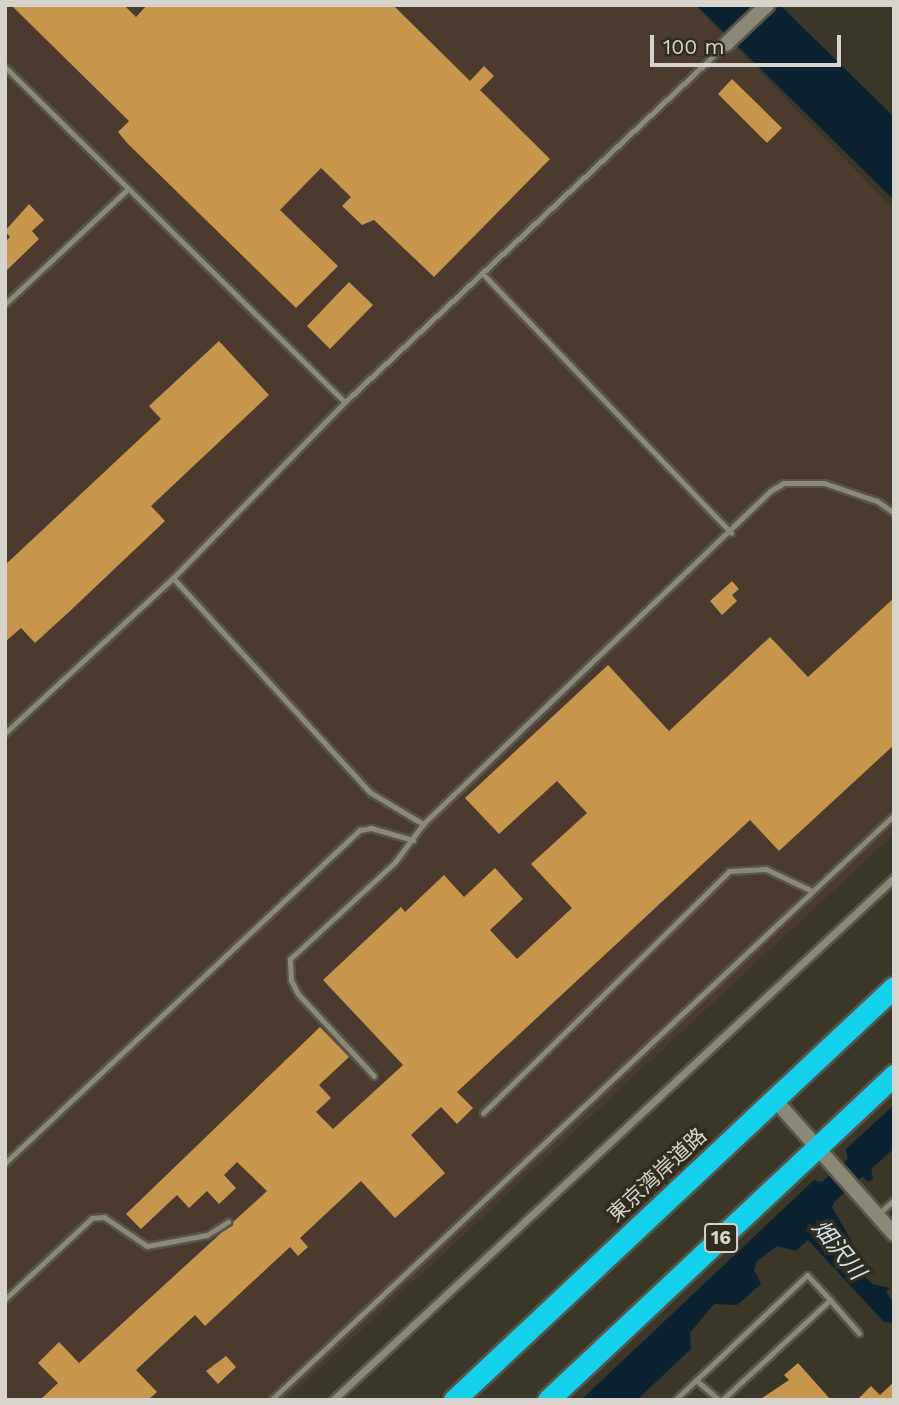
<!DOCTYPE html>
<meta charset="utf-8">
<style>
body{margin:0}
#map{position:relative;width:899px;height:1405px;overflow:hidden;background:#3a3729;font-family:"Work Sans","Noto Sans JP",sans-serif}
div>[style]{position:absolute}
.industrial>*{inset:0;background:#4a3b2e}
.water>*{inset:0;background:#0b2233}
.river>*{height:23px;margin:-11.5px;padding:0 11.5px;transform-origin:11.5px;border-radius:11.5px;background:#0b2233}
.building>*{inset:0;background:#c6964d}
.roads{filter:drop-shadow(2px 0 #575549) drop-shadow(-2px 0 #575549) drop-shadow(0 2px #575549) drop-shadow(0 -2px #575549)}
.lane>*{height:5px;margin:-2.5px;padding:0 2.5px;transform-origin:2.5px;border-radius:2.5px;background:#8b8878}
.street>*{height:7px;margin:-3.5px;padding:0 3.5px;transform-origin:3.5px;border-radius:3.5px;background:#8b8878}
.secondary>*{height:14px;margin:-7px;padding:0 7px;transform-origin:7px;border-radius:7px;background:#8b8878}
.highway>*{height:21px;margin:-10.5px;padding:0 10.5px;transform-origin:10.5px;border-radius:10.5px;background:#13d1eb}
span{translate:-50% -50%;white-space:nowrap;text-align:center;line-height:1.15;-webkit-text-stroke:7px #302d1f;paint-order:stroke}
.shield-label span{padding:2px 5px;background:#302d1f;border:2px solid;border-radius:5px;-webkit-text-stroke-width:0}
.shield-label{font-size:19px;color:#d6d4cc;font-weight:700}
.street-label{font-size:21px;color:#d6d4cc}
.water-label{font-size:23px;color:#d1e3f1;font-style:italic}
.frame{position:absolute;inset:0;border:7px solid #d6d4cc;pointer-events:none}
.scale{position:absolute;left:650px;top:35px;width:191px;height:32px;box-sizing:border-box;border:4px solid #d6d4cc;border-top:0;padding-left:9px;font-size:21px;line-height:24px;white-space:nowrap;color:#d6d4cc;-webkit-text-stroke:5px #302d1f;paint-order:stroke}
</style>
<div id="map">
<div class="industrial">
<div style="clip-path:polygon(5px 5px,695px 5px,894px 210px,894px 834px,286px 1400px,5px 1400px)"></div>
</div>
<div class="water">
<div style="clip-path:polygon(696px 5px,780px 5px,894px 117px,894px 200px)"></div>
<div style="clip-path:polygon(894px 1105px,894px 1146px,871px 1167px,873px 1179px,868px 1182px,848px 1160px,846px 1149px)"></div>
<div style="clip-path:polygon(814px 1180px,825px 1183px,837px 1195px,832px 1207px,851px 1240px,850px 1264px,873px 1284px,890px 1288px,886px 1292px,894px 1303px,894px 1323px,884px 1322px,808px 1240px,796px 1251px,777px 1246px,757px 1261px,754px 1270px,761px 1284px,737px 1305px,714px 1304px,690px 1333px,691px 1349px,637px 1400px,581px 1400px)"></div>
</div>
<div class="river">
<div style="left:808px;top:1209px;width:115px;rotate:-41.8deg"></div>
</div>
<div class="building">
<div style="clip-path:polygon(11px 5px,124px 5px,136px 17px,147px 5px,393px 5px,470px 81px,484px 66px,494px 76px,480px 90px,550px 159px,434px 277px,374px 220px,362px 225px,342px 206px,351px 197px,321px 168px,280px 210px,338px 266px,296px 308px,127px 143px,118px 132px,129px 121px)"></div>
<div style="clip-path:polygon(732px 79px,782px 128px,767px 143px,718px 94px)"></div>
<div style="clip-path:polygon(29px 204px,44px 220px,32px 231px,39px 239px,5px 272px,5px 242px,10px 237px,5px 231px)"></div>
<div style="clip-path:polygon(349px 282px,373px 305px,330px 349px,307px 326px)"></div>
<div style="clip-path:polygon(219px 341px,269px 395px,151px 506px,165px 521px,70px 611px,35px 643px,21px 628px,5px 642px,5px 565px,161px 419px,149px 406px)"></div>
<div style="clip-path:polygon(732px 581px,739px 589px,732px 595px,737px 601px,722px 615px,710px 601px)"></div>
<div style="clip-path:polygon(894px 598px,894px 745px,779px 851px,750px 820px,457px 1092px,473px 1108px,457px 1124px,441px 1107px,411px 1135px,445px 1173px,395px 1218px,361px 1181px,300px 1238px,308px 1247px,298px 1256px,290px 1247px,205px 1326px,195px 1315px,136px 1370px,157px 1392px,148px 1400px,40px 1400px,58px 1383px,38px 1363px,59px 1342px,79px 1363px,267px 1191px,237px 1162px,224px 1175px,236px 1188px,219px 1204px,207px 1191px,189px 1208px,177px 1195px,141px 1229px,126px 1214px,320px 1027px,349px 1057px,319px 1085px,331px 1098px,316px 1112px,333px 1129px,403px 1065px,323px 980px,401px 907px,405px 912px,444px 875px,464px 897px,495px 868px,523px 899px,490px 930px,517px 959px,572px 908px,531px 864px,587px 813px,557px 781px,499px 834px,465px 798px,608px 665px,669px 731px,770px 637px,808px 677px)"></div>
<div style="clip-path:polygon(226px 1356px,236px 1367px,218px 1384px,206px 1371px)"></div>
<div style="clip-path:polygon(798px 1363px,831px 1400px,759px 1400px,789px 1380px,784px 1375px)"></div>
<div style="clip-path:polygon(894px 1382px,894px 1400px,857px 1400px,871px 1386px,880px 1395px)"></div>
</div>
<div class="roads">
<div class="lane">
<div style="left:5px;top:67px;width:477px;rotate:44.6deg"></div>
<div style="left:482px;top:273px;width:360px;rotate:46.2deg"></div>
<div style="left:5px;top:304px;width:167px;rotate:-43.1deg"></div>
<div style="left:173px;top:578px;width:292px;rotate:47.4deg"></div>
<div style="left:371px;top:793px;width:61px;rotate:30.8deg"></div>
<div style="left:5px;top:733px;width:229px;rotate:-42.7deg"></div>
<div style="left:173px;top:578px;width:246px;rotate:-45.7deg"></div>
<div style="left:345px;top:402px;width:520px;rotate:-43.21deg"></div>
<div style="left:374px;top:1076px;width:112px;rotate:-132.8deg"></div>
<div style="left:298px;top:994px;width:16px;rotate:-117deg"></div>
<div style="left:291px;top:980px;width:21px;rotate:-93deg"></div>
<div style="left:290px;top:959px;width:143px;rotate:-42.7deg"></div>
<div style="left:395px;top:862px;width:47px;rotate:-53.6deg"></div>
<div style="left:423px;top:824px;width:481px;rotate:-43.8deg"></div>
<div style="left:770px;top:491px;width:16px;rotate:-30deg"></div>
<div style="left:784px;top:483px;width:40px"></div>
<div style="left:824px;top:483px;width:56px;rotate:18.8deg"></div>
<div style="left:877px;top:501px;width:21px;rotate:35deg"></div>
<div style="left:483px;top:1113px;width:345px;rotate:-44.5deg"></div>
<div style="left:729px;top:871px;width:37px;rotate:-3deg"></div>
<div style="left:766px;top:869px;width:51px;rotate:25.6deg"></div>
<div style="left:5px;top:1163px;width:487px;rotate:-43.2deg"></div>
<div style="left:360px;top:830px;width:11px;rotate:-10deg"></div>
<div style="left:371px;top:828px;width:44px;rotate:15.9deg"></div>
<div style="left:878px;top:1214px;width:21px;rotate:-41deg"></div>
<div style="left:5px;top:1299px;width:119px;rotate:-43deg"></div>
<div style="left:92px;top:1218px;width:12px;rotate:-5deg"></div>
<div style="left:104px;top:1217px;width:52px;rotate:34deg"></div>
<div style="left:147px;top:1246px;width:61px;rotate:-10.4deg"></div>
<div style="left:207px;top:1235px;width:25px;rotate:-32deg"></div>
<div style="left:830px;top:1300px;width:44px;rotate:48.7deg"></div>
<div style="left:696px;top:1380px;width:30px;rotate:41deg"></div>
<div style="left:271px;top:1400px;width:855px;rotate:-43.2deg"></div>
<div style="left:675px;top:1400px;width:182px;rotate:-43.4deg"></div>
<div style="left:807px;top:1275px;width:34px;rotate:47deg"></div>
<div style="left:830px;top:1300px;width:147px;rotate:137.2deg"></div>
</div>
<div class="street">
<div style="left:333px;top:1400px;width:766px;rotate:-42.94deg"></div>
</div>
<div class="secondary">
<div style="left:726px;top:44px;width:57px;rotate:-43.6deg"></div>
<div style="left:775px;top:1100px;width:179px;rotate:48.4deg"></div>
</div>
<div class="highway">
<div style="left:454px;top:1400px;width:603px;rotate:-43.19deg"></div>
<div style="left:548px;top:1400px;width:475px;rotate:-43.2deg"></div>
</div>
</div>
<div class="shield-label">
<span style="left:721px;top:1238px">16</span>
</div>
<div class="street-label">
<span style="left:657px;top:1175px;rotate:-43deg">東京湾岸道路</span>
</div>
<div class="water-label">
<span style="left:838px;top:1250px;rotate:51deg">畑沢川</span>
</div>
<div class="frame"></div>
<div class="scale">100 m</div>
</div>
